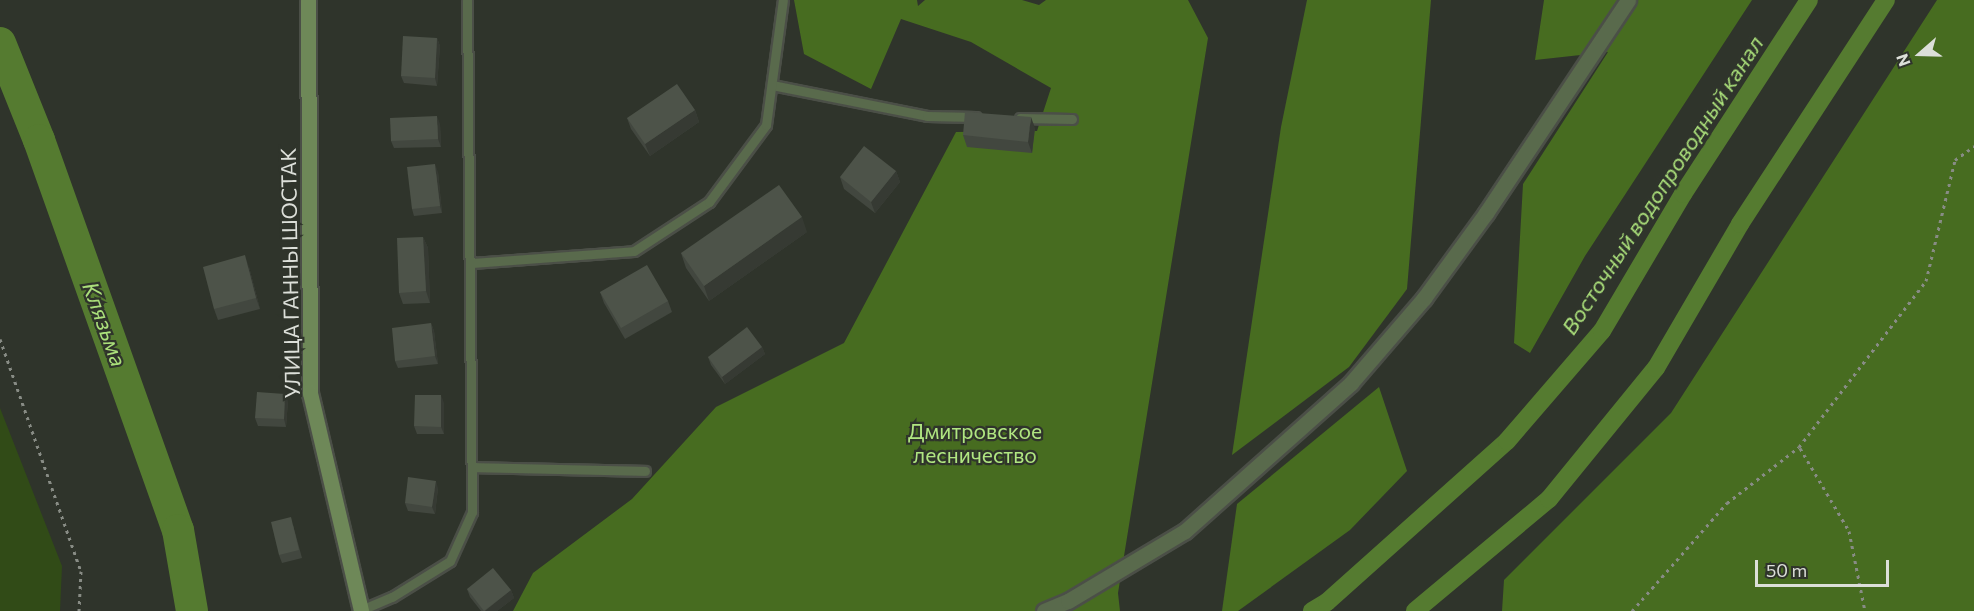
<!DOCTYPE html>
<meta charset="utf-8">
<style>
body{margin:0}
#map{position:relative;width:1974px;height:611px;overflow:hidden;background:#2f342b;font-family:Commissioner,sans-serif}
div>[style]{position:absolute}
.green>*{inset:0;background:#314b17}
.forest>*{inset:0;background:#476c20}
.canal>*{height:18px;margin:-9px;padding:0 9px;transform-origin:9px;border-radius:9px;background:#557b30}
.river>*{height:32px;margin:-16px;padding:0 16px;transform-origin:16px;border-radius:16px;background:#557b30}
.path>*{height:3px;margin-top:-1.5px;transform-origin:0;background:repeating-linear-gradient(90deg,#888c85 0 3px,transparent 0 7.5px)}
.roads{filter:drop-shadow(2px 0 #4b4f47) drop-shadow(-2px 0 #4b4f47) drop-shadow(0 2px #4b4f47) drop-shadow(0 -2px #4b4f47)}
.service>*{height:9px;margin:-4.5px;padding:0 4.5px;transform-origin:4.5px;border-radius:4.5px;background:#596a4c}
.minor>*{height:15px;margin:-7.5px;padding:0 7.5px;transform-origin:7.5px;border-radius:7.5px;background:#596a4c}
.secondary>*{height:15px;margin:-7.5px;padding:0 7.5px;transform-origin:7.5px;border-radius:7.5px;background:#6e8858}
.wall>*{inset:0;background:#42473f}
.shaded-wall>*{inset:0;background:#363a33}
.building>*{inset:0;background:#4d5349}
span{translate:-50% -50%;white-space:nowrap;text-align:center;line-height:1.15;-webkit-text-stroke:4.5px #2f342b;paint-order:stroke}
.street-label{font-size:21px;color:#dcdfd9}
.park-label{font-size:21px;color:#b0e681}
.water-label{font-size:22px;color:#abe07b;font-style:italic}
.north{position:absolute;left:1890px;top:24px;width:60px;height:60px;-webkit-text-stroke:4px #2f342b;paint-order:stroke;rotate:250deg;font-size:16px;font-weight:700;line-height:24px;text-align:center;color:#dcdfd9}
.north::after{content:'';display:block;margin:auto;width:21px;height:27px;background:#dcdfd9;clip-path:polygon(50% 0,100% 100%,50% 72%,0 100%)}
.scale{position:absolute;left:1755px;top:560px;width:134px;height:27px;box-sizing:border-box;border:3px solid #dcdfd9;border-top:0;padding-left:8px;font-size:18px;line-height:21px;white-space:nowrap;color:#dcdfd9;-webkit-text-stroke:4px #2f342b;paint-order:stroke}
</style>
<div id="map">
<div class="green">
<div style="clip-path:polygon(0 408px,62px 566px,60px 611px,0 611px)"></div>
</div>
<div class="forest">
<div style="clip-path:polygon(794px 0,917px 0,918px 6px,925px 0,1022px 0,1039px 5px,1046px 0,1188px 0,1208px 38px,1118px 593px,1120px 611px,513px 611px,533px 573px,632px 499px,716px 407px,844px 343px,956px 132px,1037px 131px,1051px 88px,971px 42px,901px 19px,871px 89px,804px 54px)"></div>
<div style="clip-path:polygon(1307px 0,1431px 0,1407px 289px,1349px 367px,1232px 455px,1281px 127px)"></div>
<div style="clip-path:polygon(1544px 0,1752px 0,1585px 256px,1530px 353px,1514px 343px,1523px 184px,1608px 52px,1535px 60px)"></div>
<div style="clip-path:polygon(1937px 0,1974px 0,1974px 611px,1502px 611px,1504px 580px,1671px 413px)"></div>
<div style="clip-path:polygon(1379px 387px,1407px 471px,1350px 530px,1238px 611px,1222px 611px,1237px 504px)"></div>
</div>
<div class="canal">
<div style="left:1312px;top:611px;width:17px;rotate:-31deg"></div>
<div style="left:1327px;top:602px;width:241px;rotate:-41.8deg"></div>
<div style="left:1507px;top:441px;width:145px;rotate:-49.2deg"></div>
<div style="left:1602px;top:331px;width:159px;rotate:-59.4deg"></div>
<div style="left:1683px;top:194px;width:231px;rotate:-57deg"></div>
<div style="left:1415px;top:611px;width:175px;rotate:-39.9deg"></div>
<div style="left:1549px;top:499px;width:169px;rotate:-50.8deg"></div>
<div style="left:1656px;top:368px;width:167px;rotate:-59.7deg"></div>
<div style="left:1740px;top:224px;width:267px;rotate:-56.9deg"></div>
</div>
<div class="river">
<div style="left:0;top:43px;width:105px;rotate:68.1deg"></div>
<div style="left:39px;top:140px;width:414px;rotate:70.4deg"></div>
<div style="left:178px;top:530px;width:82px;rotate:80.2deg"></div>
</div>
<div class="path">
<div style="left:0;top:339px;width:246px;rotate:70.8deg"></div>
<div style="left:81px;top:571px;width:40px;rotate:92.9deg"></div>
<div style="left:1800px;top:448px;width:96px;rotate:59.4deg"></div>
<div style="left:1849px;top:531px;width:82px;rotate:78.7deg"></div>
<div style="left:1632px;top:611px;width:144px;rotate:-48.7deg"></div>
<div style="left:1727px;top:503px;width:91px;rotate:-37.9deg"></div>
<div style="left:1799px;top:447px;width:209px;rotate:-52.6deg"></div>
<div style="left:1926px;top:281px;width:124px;rotate:-76.5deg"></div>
<div style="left:1955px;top:160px;width:24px;rotate:-36deg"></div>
</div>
<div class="roads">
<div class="service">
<div style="left:772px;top:85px;width:158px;rotate:11.3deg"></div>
<div style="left:927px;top:116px;width:49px;rotate:1.2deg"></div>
<div style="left:1020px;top:118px;width:52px;rotate:1.1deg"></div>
<div style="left:472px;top:263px;width:162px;rotate:-4.2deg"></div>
<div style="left:634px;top:251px;width:90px;rotate:-33.2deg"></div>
<div style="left:709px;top:202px;width:96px;rotate:-53.5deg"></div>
<div style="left:766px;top:125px;width:126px;rotate:-82.3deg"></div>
<div style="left:472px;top:467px;width:173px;rotate:1.3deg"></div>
<div style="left:361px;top:610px;width:34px;rotate:-23deg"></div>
<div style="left:392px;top:597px;width:68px;rotate:-31.8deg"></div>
<div style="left:450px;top:561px;width:54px;rotate:-65.8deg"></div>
<div style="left:472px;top:512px;width:512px;rotate:-90.56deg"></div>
</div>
<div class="minor">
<div style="left:1044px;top:611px;width:26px;rotate:-23deg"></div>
<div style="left:1068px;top:601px;width:136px;rotate:-30.9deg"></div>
<div style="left:1185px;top:531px;width:222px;rotate:-41.7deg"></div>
<div style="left:1351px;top:383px;width:112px;rotate:-49.3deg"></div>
<div style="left:1424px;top:298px;width:105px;rotate:-53.9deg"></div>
<div style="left:1486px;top:213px;width:256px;rotate:-56.3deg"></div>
</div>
<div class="secondary">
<div style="left:308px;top:0;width:393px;rotate:89.7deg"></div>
<div style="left:310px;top:393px;width:224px;rotate:76.8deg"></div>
</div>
</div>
<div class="wall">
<div style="clip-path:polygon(437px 38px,440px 46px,437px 86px,404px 83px,401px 76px)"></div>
<div style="clip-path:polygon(695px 110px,699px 122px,650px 156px,631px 129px,627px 118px)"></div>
<div style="clip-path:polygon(440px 124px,441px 147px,394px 148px,391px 141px)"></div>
<div style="clip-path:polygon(1035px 128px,1032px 153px,967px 147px,963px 135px)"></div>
<div style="clip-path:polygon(896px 171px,900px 182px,875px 213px,844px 189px,840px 177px)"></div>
<div style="clip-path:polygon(438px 172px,442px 213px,414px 216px,412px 209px)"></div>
<div style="clip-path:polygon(807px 232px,709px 301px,686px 268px,681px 253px)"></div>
<div style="clip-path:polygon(423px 237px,428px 248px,430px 303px,403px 304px,399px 293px)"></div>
<div style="clip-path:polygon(249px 267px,260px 309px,218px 320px,214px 309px)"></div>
<div style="clip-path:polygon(600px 292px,668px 301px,672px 312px,625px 339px,604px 303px)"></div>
<div style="clip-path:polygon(431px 323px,434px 331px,438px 364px,398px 368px,395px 361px)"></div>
<div style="clip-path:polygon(762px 347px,765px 354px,725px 384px,711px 365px,708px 357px)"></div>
<div style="clip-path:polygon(288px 401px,286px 427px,258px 426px,255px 418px)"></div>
<div style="clip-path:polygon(444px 403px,444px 434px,417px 434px,414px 426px)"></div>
<div style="clip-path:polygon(438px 488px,435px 514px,408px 511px,405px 503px)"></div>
<div style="clip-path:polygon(293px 525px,302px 558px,282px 563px,279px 555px)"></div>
<div style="clip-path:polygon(467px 589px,511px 590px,514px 598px,497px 611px,481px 611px,470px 597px)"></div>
</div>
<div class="shaded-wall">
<div style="clip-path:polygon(437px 38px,440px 46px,437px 86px,435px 78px)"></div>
<div style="clip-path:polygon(695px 110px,699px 122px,650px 156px,645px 144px)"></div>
<div style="clip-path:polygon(437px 116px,440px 124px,441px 147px,438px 139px)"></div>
<div style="clip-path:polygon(1031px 117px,1035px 128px,1032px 153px,1028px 142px)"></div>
<div style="clip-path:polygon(435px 164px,438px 172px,442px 213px,440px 206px)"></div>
<div style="clip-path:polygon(896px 171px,900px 182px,875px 213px,871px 202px)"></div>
<div style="clip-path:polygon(802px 217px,807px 232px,709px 301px,704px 286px)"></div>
<div style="clip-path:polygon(423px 237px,428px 248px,430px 303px,426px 291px)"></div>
<div style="clip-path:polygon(245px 255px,249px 267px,260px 309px,256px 298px)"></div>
<div style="clip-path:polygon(431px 323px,434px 331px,438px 364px,435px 356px)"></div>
<div style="clip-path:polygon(762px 347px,765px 354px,725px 384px,722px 377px)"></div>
<div style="clip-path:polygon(285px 394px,288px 401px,286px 427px,284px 419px)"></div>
<div style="clip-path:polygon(441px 395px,444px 403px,444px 434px,441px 427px)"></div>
<div style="clip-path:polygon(436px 481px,438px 488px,435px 514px,432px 507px)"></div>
<div style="clip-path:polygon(511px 590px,514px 598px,497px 611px,485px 611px)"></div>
</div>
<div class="building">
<div style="clip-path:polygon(403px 36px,437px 38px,435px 78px,401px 76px)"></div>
<div style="clip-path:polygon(677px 84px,695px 110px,645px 144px,627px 118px)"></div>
<div style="clip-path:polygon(965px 112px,1031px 117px,1028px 142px,963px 135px)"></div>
<div style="clip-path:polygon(437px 116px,438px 139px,391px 141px,390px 118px)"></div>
<div style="clip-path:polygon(864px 146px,896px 171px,871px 202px,840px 177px)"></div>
<div style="clip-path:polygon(435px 164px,440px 206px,412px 209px,407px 167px)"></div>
<div style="clip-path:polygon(779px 185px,802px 217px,704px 286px,681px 253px)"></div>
<div style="clip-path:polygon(423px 237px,426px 291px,399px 293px,397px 238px)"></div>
<div style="clip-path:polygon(245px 255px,256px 298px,214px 309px,203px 267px)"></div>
<div style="clip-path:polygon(647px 265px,668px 301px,621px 328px,600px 292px)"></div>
<div style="clip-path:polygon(431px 323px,435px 356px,395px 361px,392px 328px)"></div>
<div style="clip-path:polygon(747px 327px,762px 347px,722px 377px,708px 357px)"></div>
<div style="clip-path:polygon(257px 392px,285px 394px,284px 419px,255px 418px)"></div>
<div style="clip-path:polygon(415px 395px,441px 395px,441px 427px,414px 426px)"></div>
<div style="clip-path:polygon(408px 477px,436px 481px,432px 507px,405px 503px)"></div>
<div style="clip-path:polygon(291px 517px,299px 550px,279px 555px,271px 522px)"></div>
<div style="clip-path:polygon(493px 568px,511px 590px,484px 611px,467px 589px)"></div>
</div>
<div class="street-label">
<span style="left:290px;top:273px;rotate:-91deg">УЛИЦА ГАННЫ ШОСТАК</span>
</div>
<div class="park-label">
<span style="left:975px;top:443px">Дмитровское<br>лесничество</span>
</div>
<div class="water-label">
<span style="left:1662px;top:185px;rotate:-57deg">Восточный водопроводный канал</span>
<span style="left:105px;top:324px;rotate:70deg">Клязьма</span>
</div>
<div class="north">N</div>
<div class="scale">50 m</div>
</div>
